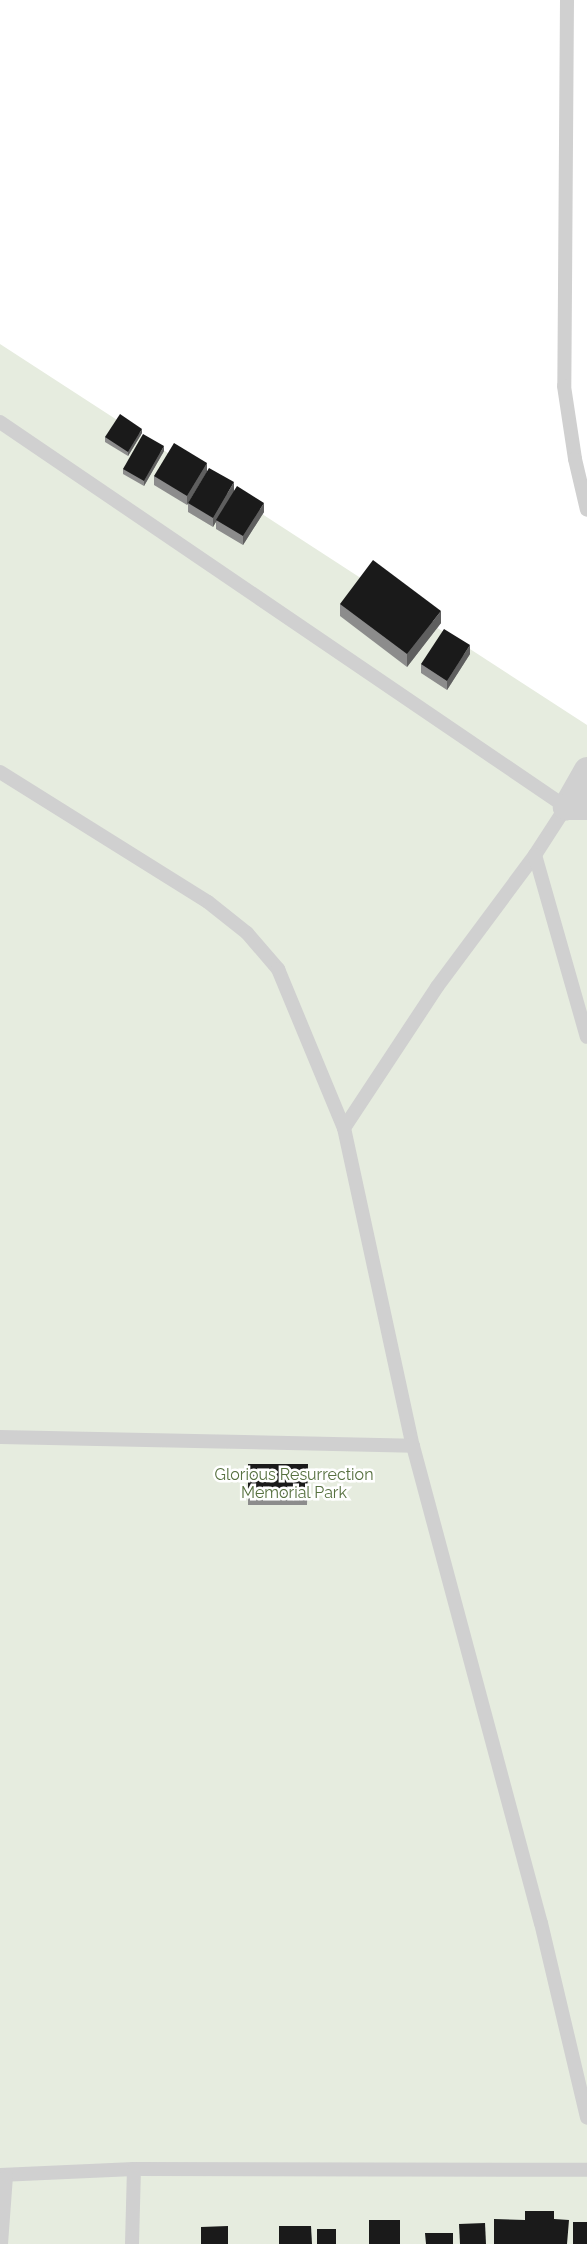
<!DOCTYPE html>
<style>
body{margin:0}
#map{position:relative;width:587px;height:2244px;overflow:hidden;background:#fff;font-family:Raleway,sans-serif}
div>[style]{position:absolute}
.green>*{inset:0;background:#e6ecdf}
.lane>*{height:14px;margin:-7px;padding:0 7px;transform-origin:7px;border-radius:7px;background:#d0d0d0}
.street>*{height:26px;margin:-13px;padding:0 13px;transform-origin:13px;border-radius:13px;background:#d0d0d0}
.wall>*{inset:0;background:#8c8c8c}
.shaded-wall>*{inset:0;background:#5f5f5f}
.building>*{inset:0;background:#1a1a1a}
span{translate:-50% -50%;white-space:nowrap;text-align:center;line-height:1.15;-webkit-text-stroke:5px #fff;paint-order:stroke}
.park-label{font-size:16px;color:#56703f}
</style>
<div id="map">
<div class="green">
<div style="clip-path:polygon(0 344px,587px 725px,587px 2244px,0 2244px)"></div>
</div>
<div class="lane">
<div style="left:567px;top:0;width:386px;rotate:90.4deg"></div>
<div style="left:564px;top:386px;width:74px;rotate:81.4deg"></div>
<div style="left:575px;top:459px;width:52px;rotate:76.8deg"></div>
<div style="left:0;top:422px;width:685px;rotate:34.22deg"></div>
<div style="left:566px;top:807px;width:57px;rotate:122.9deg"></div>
<div style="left:535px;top:855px;width:164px;rotate:126.6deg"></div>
<div style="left:437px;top:987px;width:169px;rotate:123.4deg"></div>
<div style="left:0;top:772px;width:245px;rotate:32deg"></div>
<div style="left:208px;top:902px;width:50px;rotate:38.5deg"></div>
<div style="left:247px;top:933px;width:48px;rotate:49.3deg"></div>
<div style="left:278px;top:969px;width:172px;rotate:67.5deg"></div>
<div style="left:344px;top:1128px;width:325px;rotate:77.8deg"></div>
<div style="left:413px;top:1446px;width:494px;rotate:75deg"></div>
<div style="left:541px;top:1923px;width:200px;rotate:76.7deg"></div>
<div style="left:535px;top:855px;width:189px;rotate:74.1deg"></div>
<div style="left:0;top:1437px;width:413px;rotate:1.2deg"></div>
<div style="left:0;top:2175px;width:134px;rotate:-2.6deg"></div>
<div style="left:134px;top:2169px;width:453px;rotate:0.1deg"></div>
<div style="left:1px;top:2244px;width:68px;rotate:-85.8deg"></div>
<div style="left:132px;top:2244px;width:75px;rotate:-88.5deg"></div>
</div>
<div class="street">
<div style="left:587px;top:770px;width:43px;rotate:119.6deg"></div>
<div style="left:566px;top:807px;width:21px"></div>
</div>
<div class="wall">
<div style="clip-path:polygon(142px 433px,128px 456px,105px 442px,105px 437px)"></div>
<div style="clip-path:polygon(164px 451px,144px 486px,123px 474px,123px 469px)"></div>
<div style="clip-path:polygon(207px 463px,187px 505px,154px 485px,154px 476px)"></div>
<div style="clip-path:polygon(234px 492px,264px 512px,243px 545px,216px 529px,216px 521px,213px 527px,188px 512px,188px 503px)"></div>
<div style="clip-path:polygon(340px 604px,441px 623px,407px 667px,340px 616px)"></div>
<div style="clip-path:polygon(470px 654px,447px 690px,421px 673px,421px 664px)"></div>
<div style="clip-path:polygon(248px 1464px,308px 1464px,307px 1505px,248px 1505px)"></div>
</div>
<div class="shaded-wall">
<div style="clip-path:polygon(142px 429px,142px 433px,128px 456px,128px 452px)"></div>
<div style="clip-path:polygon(164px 446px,164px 451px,144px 486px,144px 481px)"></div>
<div style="clip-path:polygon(207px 463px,207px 472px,187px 505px,187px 496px)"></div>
<div style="clip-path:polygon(234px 482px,234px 492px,213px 527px,213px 518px)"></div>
<div style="clip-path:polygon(264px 503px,264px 512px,243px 545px,243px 536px)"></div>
<div style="clip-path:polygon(441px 611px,441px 623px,407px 667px,407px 654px)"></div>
<div style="clip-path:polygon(470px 645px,470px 654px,447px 690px,447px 681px)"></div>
</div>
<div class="building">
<div style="clip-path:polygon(120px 414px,142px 429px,128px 452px,105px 437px)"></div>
<div style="clip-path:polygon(143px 434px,164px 446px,144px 481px,123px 469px)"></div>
<div style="clip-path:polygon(174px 443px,207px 463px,187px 496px,154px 476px)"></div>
<div style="clip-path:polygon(209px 468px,234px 482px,213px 518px,188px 503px)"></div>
<div style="clip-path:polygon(237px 486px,264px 503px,243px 536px,216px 520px)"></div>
<div style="clip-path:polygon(373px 560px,441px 611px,407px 654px,340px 604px)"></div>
<div style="clip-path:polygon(444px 629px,470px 645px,447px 681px,421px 664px)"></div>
<div style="clip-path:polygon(248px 1464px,308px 1464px,307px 1496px,248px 1496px)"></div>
<div style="clip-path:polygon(525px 2211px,554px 2211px,554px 2219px,569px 2220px,567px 2244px,494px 2244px,494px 2219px,525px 2220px)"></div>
<div style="clip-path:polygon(369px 2220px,400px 2220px,400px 2244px,369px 2244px)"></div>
<div style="clip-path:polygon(573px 2222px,587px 2222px,587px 2244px,573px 2244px)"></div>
<div style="clip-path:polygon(485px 2223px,486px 2244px,460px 2244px,459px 2224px)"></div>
<div style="clip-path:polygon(228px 2226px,228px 2244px,201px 2244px,201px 2227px)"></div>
<div style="clip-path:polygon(279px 2226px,311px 2226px,312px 2244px,279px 2244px)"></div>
<div style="clip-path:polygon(317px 2229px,336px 2229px,336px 2244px,317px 2244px)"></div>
<div style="clip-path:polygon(425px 2233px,453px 2233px,453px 2244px,426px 2244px)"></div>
</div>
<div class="park-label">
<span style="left:294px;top:1484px">Glorious Resurrection<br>Memorial Park</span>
</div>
</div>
